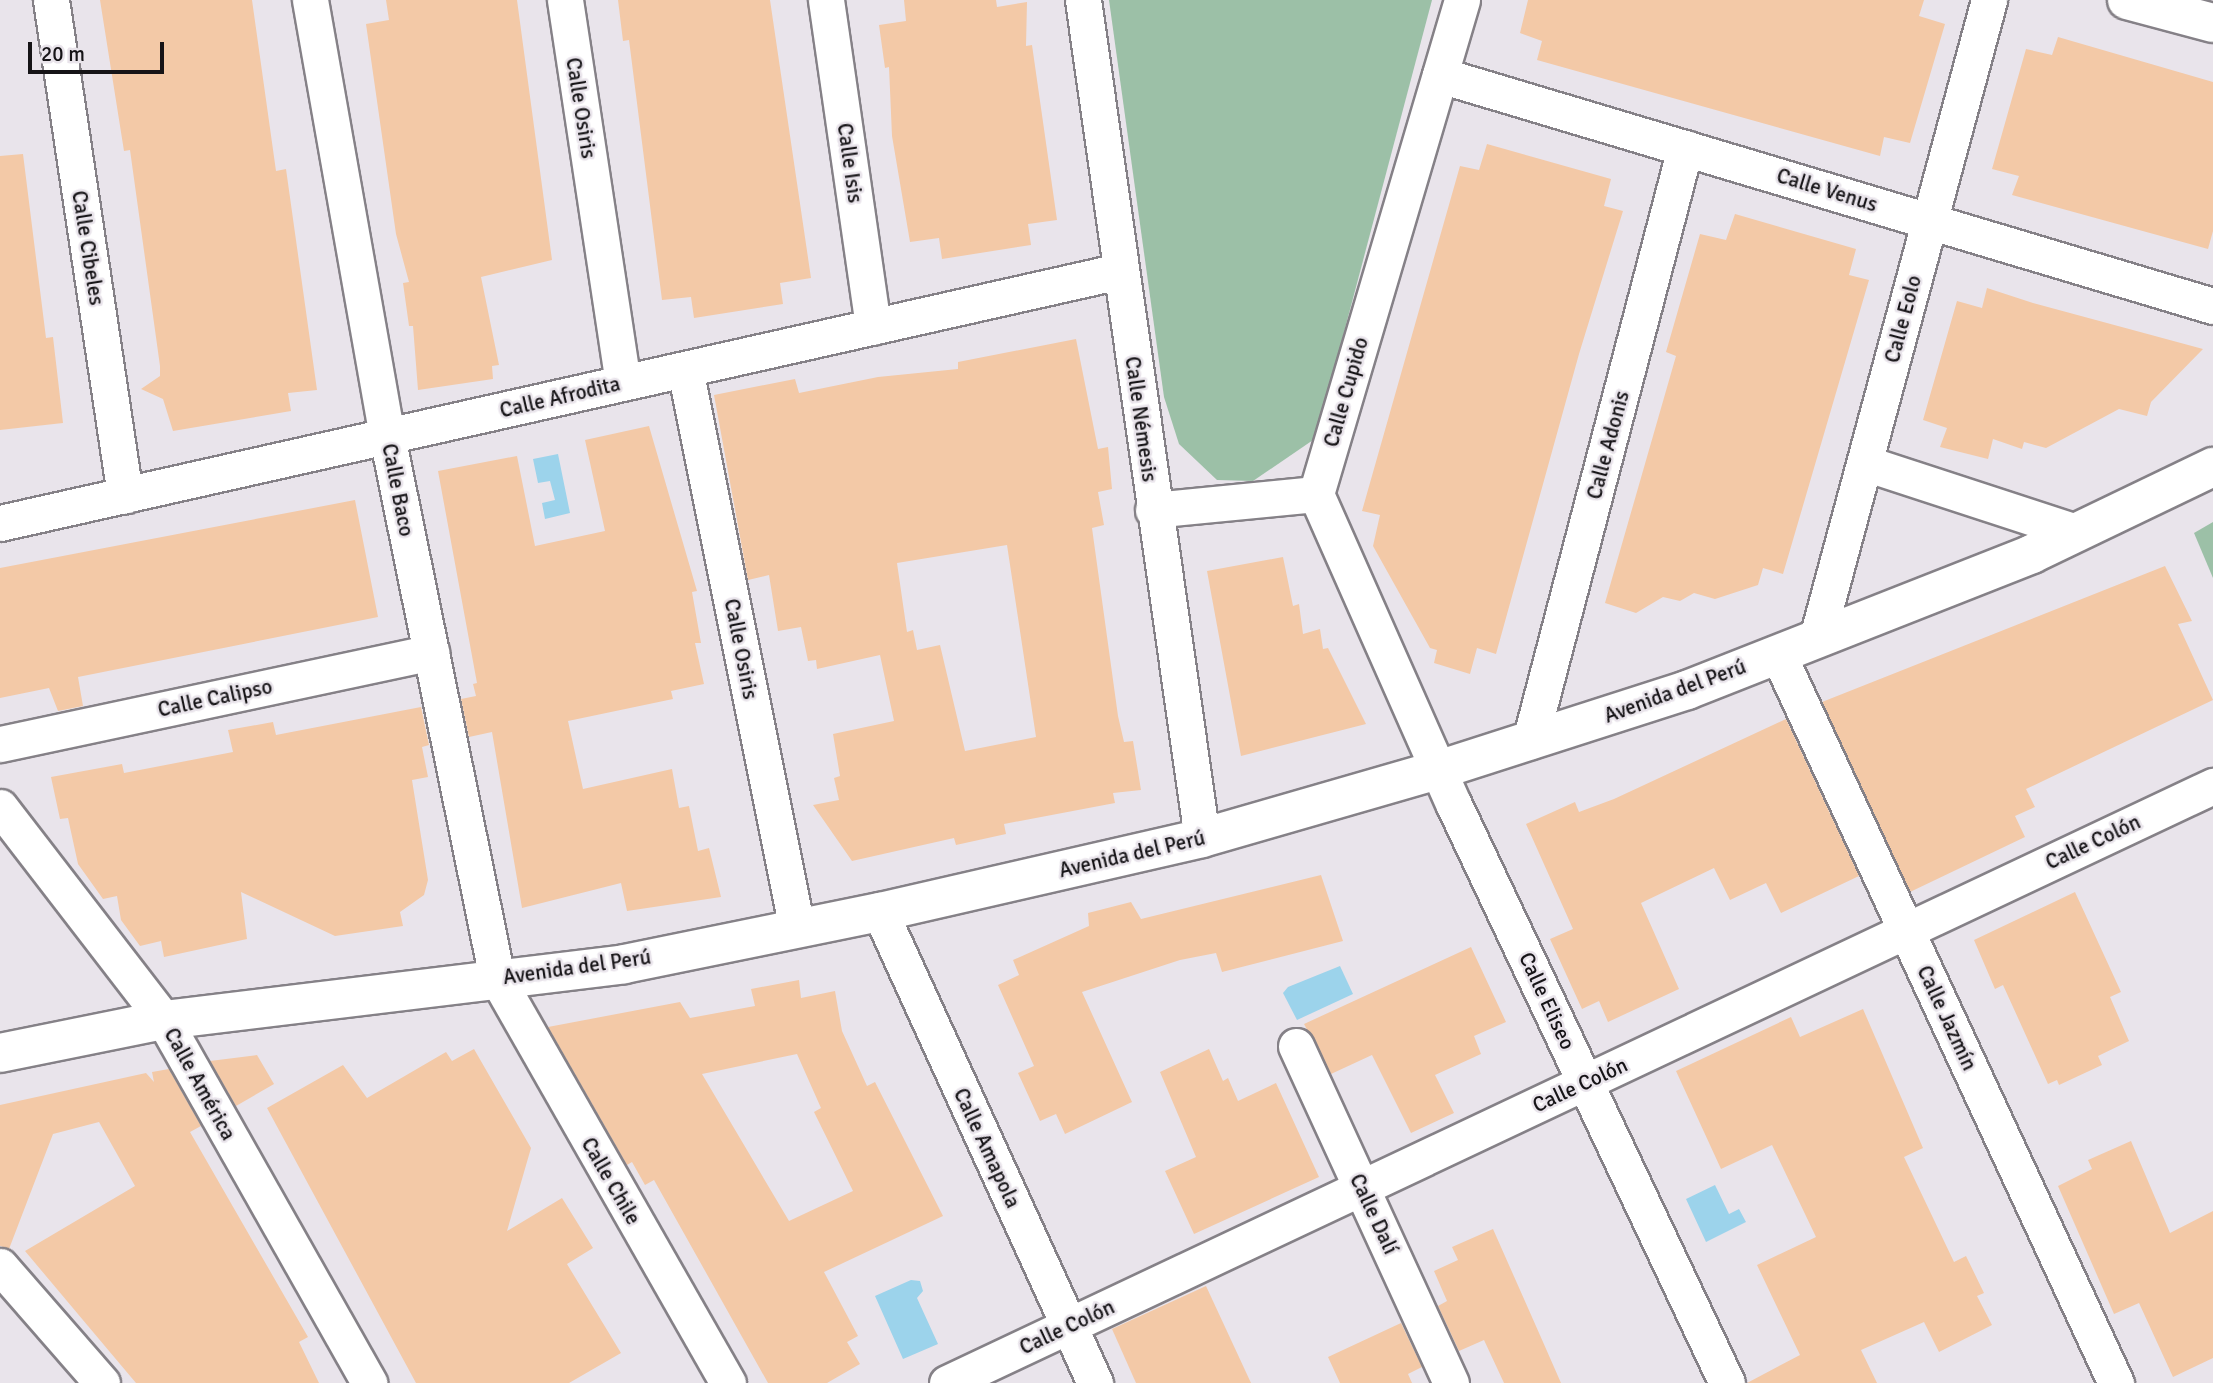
<!DOCTYPE html>
<meta charset="utf-8">
<style>
body{margin:0}
#map{position:relative;width:2213px;height:1383px;overflow:hidden;background:#e9e4eb;font-family:Signika,sans-serif}
div>[style]{position:absolute}
.green>*{inset:0;background:#9cc0a7}
.water>*{inset:0;background:#9cd3eb}
.building>*{inset:0;background:#f3c9a7}
.roads{filter:drop-shadow(2px 0 #858187) drop-shadow(-2px 0 #858187) drop-shadow(0 2px #858187) drop-shadow(0 -2px #858187)}
.street>*{height:35px;margin:-17.5px;padding:0 17.5px;transform-origin:17.5px;border-radius:17.5px;background:#fff}
.secondary>*{height:38px;margin:-19px;padding:0 19px;transform-origin:19px;border-radius:19px;background:#fff}
span{translate:-50% -50%;white-space:nowrap;text-align:center;line-height:1.15;-webkit-text-stroke:5px #e9e4eb;paint-order:stroke}
.street-label{font-size:21px;color:#161417}
.scale{position:absolute;left:28px;top:42px;width:136px;height:32px;box-sizing:border-box;border:4px solid #161417;border-top:0;padding-left:9px;font-size:21px;line-height:24px;white-space:nowrap;color:#161417;-webkit-text-stroke:5px #e9e4eb;paint-order:stroke}
</style>
<div id="map">
<div class="green">
<div style="clip-path:polygon(1109px 0,1432px 0,1316px 438px,1253px 481px,1217px 480px,1179px 444px,1164px 397px)"></div>
<div style="clip-path:polygon(2213px 522px,2213px 578px,2194px 533px)"></div>
</div>
<div class="water">
<div style="clip-path:polygon(558px 454px,570px 513px,545px 519px,542px 503px,555px 500px,550px 481px,538px 483px,533px 459px)"></div>
<div style="clip-path:polygon(1340px 966px,1353px 994px,1297px 1020px,1283px 993px,1288px 987px)"></div>
<div style="clip-path:polygon(1715px 1185px,1729px 1214px,1739px 1209px,1746px 1222px,1706px 1242px,1686px 1199px)"></div>
<div style="clip-path:polygon(911px 1280px,920px 1281px,923px 1291px,917px 1298px,938px 1344px,903px 1359px,875px 1296px)"></div>
</div>
<div class="building">
<div style="clip-path:polygon(100px 0,252px 0,276px 171px,286px 169px,317px 390px,288px 393px,291px 411px,173px 431px,163px 399px,141px 389px,160px 376px,160px 366px,130px 150px,124px 151px)"></div>
<div style="clip-path:polygon(386px 0,517px 0,552px 260px,481px 277px,499px 365px,492px 366px,493px 379px,418px 390px,413px 326px,409px 326px,403px 283px,409px 282px,396px 234px,366px 24px,389px 20px)"></div>
<div style="clip-path:polygon(618px 0,770px 0,811px 278px,780px 283px,783px 304px,694px 318px,691px 297px,662px 300px,629px 40px,623px 41px)"></div>
<div style="clip-path:polygon(904px 0,996px 0,997px 7px,1027px 2px,1026px 46px,1032px 45px,1057px 220px,1028px 224px,1031px 245px,942px 259px,939px 238px,910px 242px,892px 136px,889px 67px,885px 68px,879px 25px,906px 21px)"></div>
<div style="clip-path:polygon(1528px 0,1924px 0,1919px 16px,1945px 24px,1910px 143px,1884px 137px,1880px 156px,1537px 60px,1542px 41px,1520px 33px)"></div>
<div style="clip-path:polygon(2058px 37px,2213px 82px,2213px 231px,2208px 249px,2012px 195px,2019px 176px,1992px 169px,2026px 49px,2052px 55px)"></div>
<div style="clip-path:polygon(1487px 144px,1611px 179px,1604px 206px,1623px 211px,1579px 354px,1496px 654px,1477px 648px,1470px 674px,1434px 663px,1437px 650px,1430px 648px,1373px 546px,1380px 515px,1362px 511px,1460px 166px,1479px 170px)"></div>
<div style="clip-path:polygon(23px 154px,46px 338px,53px 337px,63px 423px,0 430px,0 156px)"></div>
<div style="clip-path:polygon(1735px 214px,1856px 249px,1849px 275px,1869px 280px,1783px 574px,1763px 568px,1758px 585px,1715px 599px,1694px 593px,1680px 601px,1663px 597px,1636px 613px,1605px 603px,1676px 356px,1666px 352px,1700px 234px,1726px 240px)"></div>
<div style="clip-path:polygon(1987px 288px,2033px 303px,2203px 349px,2151px 402px,2147px 416px,2119px 409px,2046px 448px,2024px 442px,2022px 449px,1993px 439px,1988px 459px,1940px 447px,1947px 428px,1923px 420px,1957px 301px,1982px 308px)"></div>
<div style="clip-path:polygon(evenodd,1076px 339px,1098px 449px,1108px 447px,1112px 489px,1098px 492px,1104px 525px,1092px 528px,1118px 716px,1124px 742px,1133px 741px,1141px 790px,1113px 793px,1115px 803px,1004px 824px,1006px 834px,956px 845px,954px 838px,852px 861px,813px 805px,839px 800px,834px 778px,840px 776px,833px 734px,894px 721px,880px 655px,817px 669px,816px 660px,808px 661px,801px 627px,778px 631px,769px 575px,748px 580px,714px 395px,795px 379px,799px 393px,878px 377px,958px 369px,958px 362px,1076px 339px,1007px 545px,1036px 737px,965px 751px,940px 645px,917px 650px,913px 630px,907px 632px,897px 563px,1007px 545px)"></div>
<div style="clip-path:polygon(649px 426px,697px 591px,692px 592px,701px 643px,695px 643px,704px 684px,671px 691px,673px 699px,568px 721px,583px 789px,672px 769px,679px 808px,689px 806px,698px 851px,709px 848px,721px 897px,627px 911px,621px 883px,522px 908px,492px 732px,469px 737px,461px 699px,476px 696px,473px 684px,477px 683px,438px 471px,517px 456px,535px 546px,605px 531px,585px 440px)"></div>
<div style="clip-path:polygon(355px 500px,378px 617px,78px 677px,83px 706px,58px 711px,49px 688px,0 698px,0 568px)"></div>
<div style="clip-path:polygon(1283px 557px,1293px 606px,1299px 604px,1303px 634px,1320px 629px,1323px 649px,1328px 648px,1366px 724px,1241px 756px,1207px 571px)"></div>
<div style="clip-path:polygon(2165px 566px,2192px 621px,2178px 624px,2213px 700px,2026px 789px,2035px 807px,2015px 816px,2025px 837px,1910px 892px,1822px 702px)"></div>
<div style="clip-path:polygon(421px 707px,429px 745px,422px 747px,428px 777px,412px 780px,428px 880px,424px 895px,400px 912px,403px 926px,335px 936px,241px 892px,247px 939px,164px 957px,161px 941px,140px 946px,121px 920px,117px 896px,103px 899px,78px 864px,68px 818px,60px 819px,51px 777px,122px 764px,124px 773px,233px 752px,228px 730px,273px 722px,276px 735px)"></div>
<div style="clip-path:polygon(1786px 719px,1859px 876px,1781px 913px,1766px 883px,1730px 900px,1714px 868px,1641px 903px,1679px 989px,1608px 1022px,1599px 1001px,1582px 1009px,1550px 939px,1573px 929px,1526px 824px,1575px 802px,1579px 812px,1614px 799px)"></div>
<div style="clip-path:polygon(1321px 875px,1343px 941px,1222px 972px,1216px 953px,1180px 960px,1082px 992px,1132px 1102px,1065px 1134px,1056px 1114px,1040px 1121px,1018px 1073px,1034px 1066px,998px 985px,1019px 975px,1013px 960px,1089px 926px,1088px 913px,1131px 902px,1141px 919px)"></div>
<div style="clip-path:polygon(2075px 892px,2121px 992px,2110px 997px,2129px 1041px,2098px 1056px,2102px 1065px,2059px 1085px,2057px 1080px,2048px 1084px,2003px 985px,1995px 989px,1974px 940px)"></div>
<div style="clip-path:polygon(1471px 947px,1506px 1022px,1474px 1036px,1481px 1054px,1435px 1075px,1454px 1113px,1411px 1133px,1372px 1055px,1331px 1074px,1304px 1024px)"></div>
<div style="clip-path:polygon(evenodd,799px 980px,801px 998px,835px 991px,842px 1031px,867px 1086px,875px 1082px,943px 1216px,824px 1272px,858px 1336px,847px 1342px,860px 1364px,827px 1383px,768px 1383px,654px 1180px,645px 1185px,632px 1162px,627px 1165px,548px 1027px,680px 1002px,690px 1018px,755px 1006px,751px 989px,799px 980px,797px 1054px,821px 1108px,814px 1112px,853px 1191px,789px 1221px,702px 1074px,797px 1054px)"></div>
<div style="clip-path:polygon(1863px 1009px,1923px 1148px,1904px 1157px,1954px 1262px,1966px 1256px,1984px 1293px,1977px 1296px,1992px 1325px,1939px 1352px,1924px 1322px,1861px 1350px,1877px 1383px,1747px 1383px,1800px 1355px,1757px 1265px,1816px 1237px,1772px 1145px,1721px 1169px,1676px 1071px,1791px 1017px,1800px 1037px)"></div>
<div style="clip-path:polygon(474px 1049px,531px 1148px,507px 1231px,562px 1198px,593px 1248px,567px 1264px,621px 1353px,569px 1383px,416px 1383px,267px 1108px,343px 1065px,367px 1098px,446px 1052px,452px 1061px)"></div>
<div style="clip-path:polygon(1209px 1049px,1223px 1081px,1228px 1078px,1238px 1101px,1276px 1083px,1319px 1177px,1194px 1234px,1165px 1171px,1196px 1157px,1160px 1072px)"></div>
<div style="clip-path:polygon(257px 1055px,274px 1084px,236px 1106px,210px 1061px)"></div>
<div style="clip-path:polygon(169px 1069px,201px 1126px,190px 1132px,308px 1337px,299px 1342px,319px 1383px,136px 1383px,88px 1326px,25px 1251px,135px 1186px,99px 1122px,53px 1134px,9px 1249px,0 1246px,0 1105px,146px 1073px,154px 1082px,152px 1072px)"></div>
<div style="clip-path:polygon(2131px 1141px,2170px 1233px,2213px 1211px,2213px 1358px,2173px 1377px,2139px 1303px,2114px 1314px,2058px 1186px,2092px 1169px,2088px 1160px)"></div>
<div style="clip-path:polygon(1493px 1229px,1543px 1342px,1561px 1383px,1504px 1383px,1484px 1340px,1459px 1351px,1438px 1306px,1447px 1301px,1434px 1271px,1458px 1260px,1452px 1247px)"></div>
<div style="clip-path:polygon(1206px 1286px,1251px 1383px,1136px 1383px,1112px 1329px)"></div>
<div style="clip-path:polygon(1401px 1323px,1422px 1367px,1408px 1374px,1412px 1383px,1340px 1383px,1328px 1357px)"></div>
</div>
<div class="roads">
<div class="street">
<div style="left:51px;top:0;width:501px;rotate:81.5deg"></div>
<div style="left:310px;top:0;width:443px;rotate:80deg"></div>
<div style="left:387px;top:436px;width:553px;rotate:78.53deg"></div>
<div style="left:497px;top:978px;width:466px;rotate:60.3deg"></div>
<div style="left:565px;top:0;width:387px;rotate:81.4deg"></div>
<div style="left:826px;top:0;width:330px;rotate:81.8deg"></div>
<div style="left:1083px;top:0;width:846px;rotate:81.92deg"></div>
<div style="left:1462px;top:0;width:515px;rotate:106.46deg"></div>
<div style="left:1316px;top:494px;width:340px;rotate:66.1deg"></div>
<div style="left:1454px;top:805px;width:639px;rotate:64.72deg"></div>
<div style="left:1440px;top:75px;width:807px;rotate:16.64deg"></div>
<div style="left:685px;top:369px;width:571px;rotate:78.69deg"></div>
<div style="left:1865px;top:463px;width:222px;rotate:18.1deg"></div>
<div style="left:1153px;top:510px;width:164px;rotate:-5.6deg"></div>
<div style="left:0;top:523px;width:1148px;rotate:-12.68deg"></div>
<div style="left:1817px;top:638px;width:661px;rotate:-74.91deg"></div>
<div style="left:1778px;top:654px;width:804px;rotate:65.13deg"></div>
<div style="left:1530px;top:741px;width:613px;rotate:-75.35deg"></div>
<div style="left:0;top:744px;width:441px;rotate:-12deg"></div>
<div style="left:0;top:807px;width:269px;rotate:52.4deg"></div>
<div style="left:164px;top:1020px;width:417px;rotate:60.5deg"></div>
<div style="left:880px;top:912px;width:518px;rotate:65.46deg"></div>
<div style="left:1296px;top:1046px;width:371px;rotate:65.3deg"></div>
<div style="left:0;top:1266px;width:155px;rotate:48.9deg"></div>
<div style="left:947px;top:1383px;width:1400px;rotate:-25.25deg"></div>
</div>
<div class="secondary">
<div style="left:2127px;top:0;width:89px;rotate:15deg"></div>
<div style="left:0;top:1053px;width:167px;rotate:-11.4deg"></div>
<div style="left:164px;top:1020px;width:463px;rotate:-6.9deg"></div>
<div style="left:624px;top:964px;width:261px;rotate:-11.5deg"></div>
<div style="left:880px;top:912px;width:330px;rotate:-12.9deg"></div>
<div style="left:1202px;top:838px;width:246px;rotate:-16.1deg"></div>
<div style="left:1438px;top:770px;width:262px;rotate:-17.8deg"></div>
<div style="left:1687px;top:690px;width:371px;rotate:-21.5deg"></div>
<div style="left:2032px;top:554px;width:201px;rotate:-25.7deg"></div>
</div>
</div>
<div class="street-label">
<span style="left:581px;top:108px;rotate:81deg">Calle Osiris</span>
<span style="left:850px;top:163px;rotate:82deg">Calle Isis</span>
<span style="left:1827px;top:190px;rotate:17deg">Calle Venus</span>
<span style="left:88px;top:248px;rotate:81deg">Calle Cibeles</span>
<span style="left:1903px;top:319px;rotate:-75deg">Calle Eolo</span>
<span style="left:1346px;top:392px;rotate:-74deg">Calle Cupido</span>
<span style="left:560px;top:397px;rotate:-13deg">Calle Afrodita</span>
<span style="left:1141px;top:419px;rotate:82deg">Calle Némesis</span>
<span style="left:1608px;top:445px;rotate:-75deg">Calle Adonis</span>
<span style="left:398px;top:490px;rotate:79deg">Calle Baco</span>
<span style="left:741px;top:649px;rotate:79deg">Calle Osiris</span>
<span style="left:1675px;top:691px;rotate:-20deg">Avenida del Perú</span>
<span style="left:215px;top:698px;rotate:-12deg">Calle Calipso</span>
<span style="left:2093px;top:842px;rotate:-25deg">Calle Colón</span>
<span style="left:1132px;top:854px;rotate:-13deg">Avenida del Perú</span>
<span style="left:577px;top:967px;rotate:-8deg">Avenida del Perú</span>
<span style="left:1547px;top:1001px;rotate:65deg">Calle Eliseo</span>
<span style="left:1947px;top:1018px;rotate:65deg">Calle Jazmín</span>
<span style="left:200px;top:1084px;rotate:61deg">Calle América</span>
<span style="left:1580px;top:1085px;rotate:-25deg">Calle Colón</span>
<span style="left:987px;top:1148px;rotate:65deg">Calle Amapola</span>
<span style="left:611px;top:1181px;rotate:60deg">Calle Chile</span>
<span style="left:1374px;top:1214px;rotate:65deg">Calle Dalí</span>
<span style="left:1067px;top:1327px;rotate:-25deg">Calle Colón</span>
</div>
<div class="scale">20 m</div>
</div>
